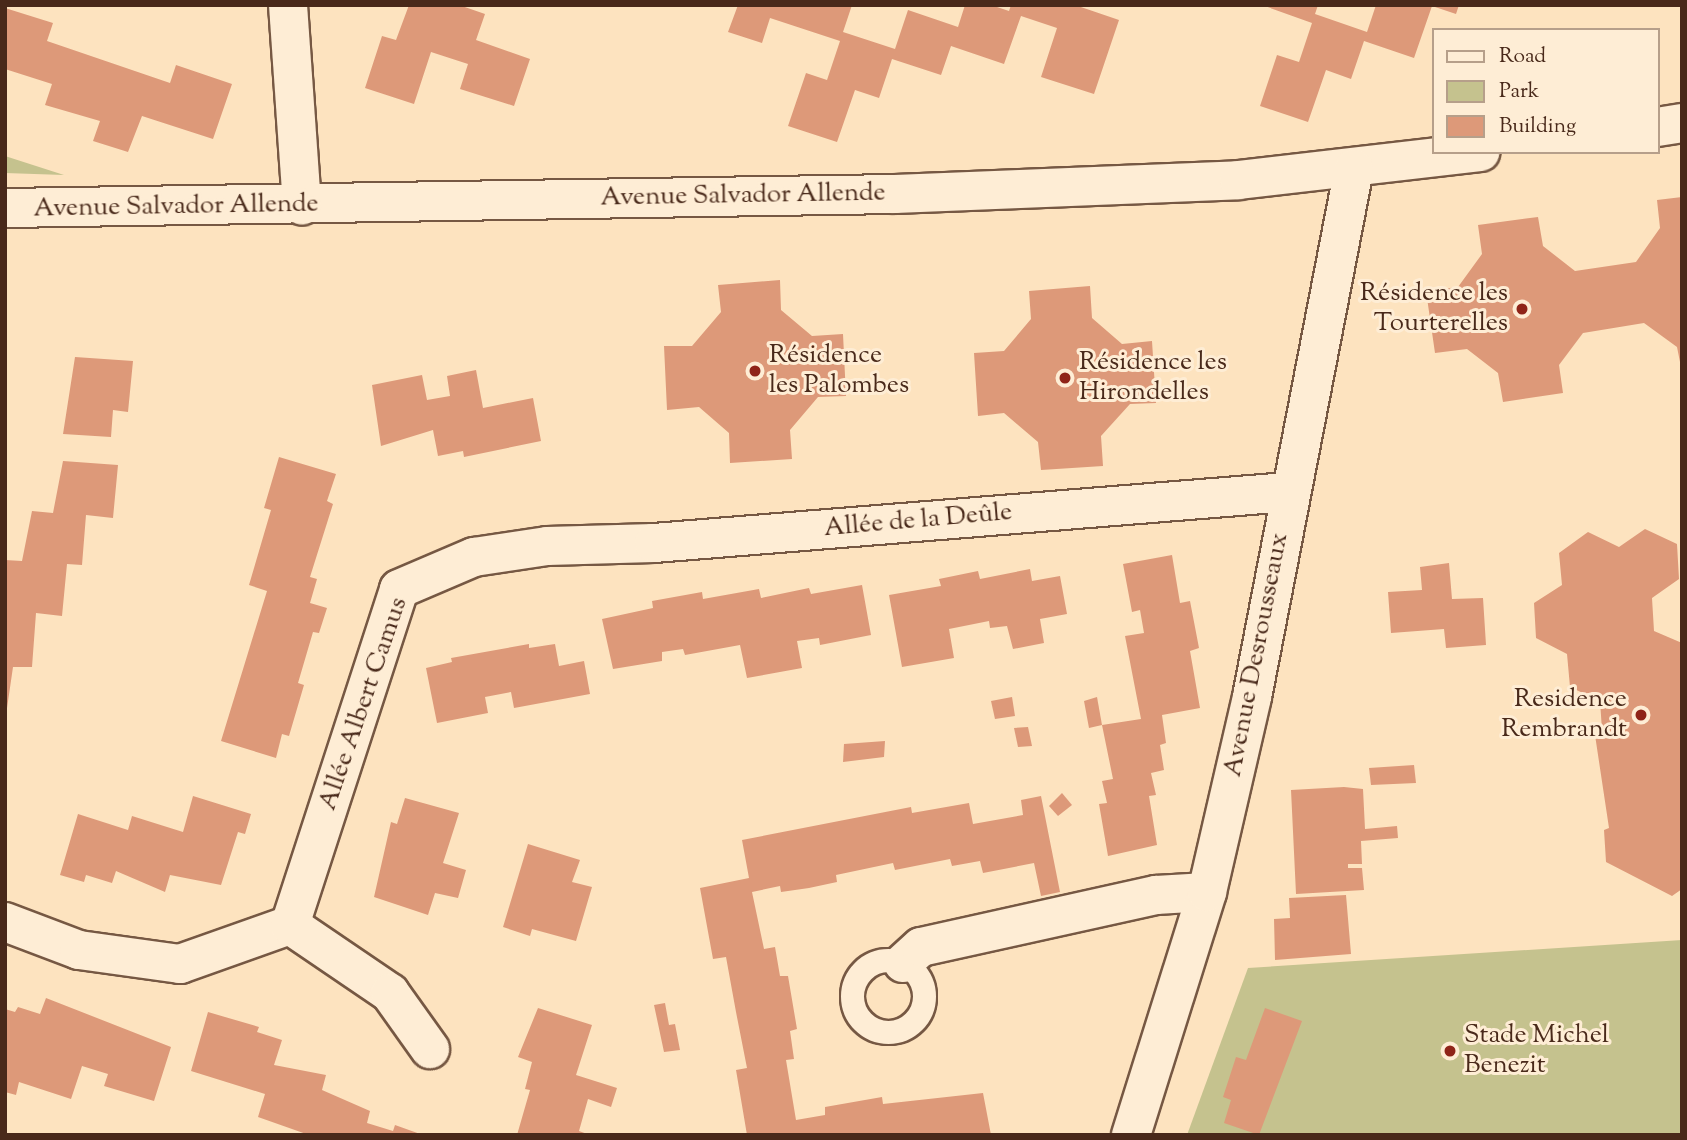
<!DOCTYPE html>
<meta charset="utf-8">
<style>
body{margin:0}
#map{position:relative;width:1687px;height:1140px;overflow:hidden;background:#fde3bf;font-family:"Sorts Mill Goudy",serif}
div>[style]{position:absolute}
.green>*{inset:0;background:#c5c28e}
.building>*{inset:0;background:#dd9979}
.roads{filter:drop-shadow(2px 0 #765843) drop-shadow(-2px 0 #765843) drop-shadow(0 2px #765843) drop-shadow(0 -2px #765843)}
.lane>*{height:23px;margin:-11.5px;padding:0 11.5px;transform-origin:11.5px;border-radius:11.5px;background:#feedd5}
.lane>.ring{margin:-11.5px;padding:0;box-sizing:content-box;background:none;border:23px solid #feedd5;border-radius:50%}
.street>*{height:38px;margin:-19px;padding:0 19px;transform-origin:19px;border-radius:19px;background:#feedd5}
.dots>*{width:19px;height:19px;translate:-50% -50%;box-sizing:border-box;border:4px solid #feedd5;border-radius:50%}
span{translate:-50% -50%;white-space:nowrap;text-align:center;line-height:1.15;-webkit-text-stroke:6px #feedd5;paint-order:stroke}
.street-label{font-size:26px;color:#49291a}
.poi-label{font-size:26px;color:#49291a}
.right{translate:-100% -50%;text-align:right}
.left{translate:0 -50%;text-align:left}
.frame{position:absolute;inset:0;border:7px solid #49291a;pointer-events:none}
.legend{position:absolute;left:1432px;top:28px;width:228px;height:126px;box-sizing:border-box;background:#feedd5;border:2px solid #b69f8a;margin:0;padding:9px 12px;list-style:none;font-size:21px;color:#49291a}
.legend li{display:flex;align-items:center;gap:14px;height:35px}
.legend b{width:35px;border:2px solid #b69f8a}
</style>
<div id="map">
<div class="green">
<div style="clip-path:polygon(5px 156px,64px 175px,5px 173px)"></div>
<div style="clip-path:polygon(1682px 940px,1682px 1135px,1187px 1135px,1248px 968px)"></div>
</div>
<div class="building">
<div style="clip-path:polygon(409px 5px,459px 5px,485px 14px,476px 40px,530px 59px,514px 106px,460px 89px,468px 64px,431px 52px,414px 104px,365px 88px,382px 36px,396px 40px)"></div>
<div style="clip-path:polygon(738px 5px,852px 5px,843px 32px,895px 49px,908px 10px,958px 27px,965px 5px,991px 5px,1009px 11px,1011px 5px,1075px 5px,1119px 20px,1094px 94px,1041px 77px,1057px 28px,1021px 16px,1004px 64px,951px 46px,941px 75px,892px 59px,879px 98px,855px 90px,837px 142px,788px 126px,806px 73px,827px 80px,840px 41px,770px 18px,762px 43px,728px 32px)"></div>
<div style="clip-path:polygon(1262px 5px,1318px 5px,1315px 14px,1367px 32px,1376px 5px,1459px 5px,1456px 14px,1432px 6px,1414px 58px,1364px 41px,1351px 79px,1326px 70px,1308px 122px,1260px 106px,1277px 55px,1299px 62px,1312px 23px)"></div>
<div style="clip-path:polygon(5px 8px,53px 23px,47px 41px,170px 83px,176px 65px,232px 84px,213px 139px,142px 116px,128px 152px,93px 141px,100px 121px,45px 105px,52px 84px,5px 69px)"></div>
<div style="clip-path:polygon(1682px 197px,1682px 372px,1677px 347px,1644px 323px,1583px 333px,1559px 365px,1563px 393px,1503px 402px,1498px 373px,1467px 349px,1435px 353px,1426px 291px,1458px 287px,1482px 254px,1478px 225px,1538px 217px,1543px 246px,1575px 271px,1636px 262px,1660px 228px,1657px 200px)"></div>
<div style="clip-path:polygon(780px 280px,781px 310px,812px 336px,843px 334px,846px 396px,818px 397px,790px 430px,792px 459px,730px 463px,729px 433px,699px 407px,667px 410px,664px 346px,692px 346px,721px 312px,718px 285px)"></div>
<div style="clip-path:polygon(1090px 286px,1092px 318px,1122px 344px,1152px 341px,1156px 403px,1130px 404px,1101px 436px,1103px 466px,1041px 470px,1038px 442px,1004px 413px,978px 416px,974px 353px,1004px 351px,1031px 319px,1029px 291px)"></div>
<div style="clip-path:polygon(75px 357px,133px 361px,128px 412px,113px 410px,111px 437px,63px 434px)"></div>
<div style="clip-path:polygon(476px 370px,483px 408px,533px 398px,541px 441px,464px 457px,463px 451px,438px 456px,433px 430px,381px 446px,372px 385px,422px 375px,427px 400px,450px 396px,447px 376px)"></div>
<div style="clip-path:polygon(279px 457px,336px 474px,327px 501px,333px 504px,310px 577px,317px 579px,310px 603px,327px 608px,319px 633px,313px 632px,298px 683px,304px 685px,289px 736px,282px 734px,276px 758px,221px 741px,267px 591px,249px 585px,271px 510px,264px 508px)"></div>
<div style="clip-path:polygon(63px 461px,118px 465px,113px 518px,86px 515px,82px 565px,67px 564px,62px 616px,36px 613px,32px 667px,13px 667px,5px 722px,5px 560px,22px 561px,32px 511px,53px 513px)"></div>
<div style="clip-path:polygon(1645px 529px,1677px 544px,1679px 579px,1652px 598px,1654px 631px,1682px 643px,1682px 889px,1672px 896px,1606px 862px,1604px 830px,1609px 828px,1595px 735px,1602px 730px,1600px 701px,1570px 687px,1567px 654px,1536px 638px,1534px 603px,1562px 585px,1559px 553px,1588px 532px,1619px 547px)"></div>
<div style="clip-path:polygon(1172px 555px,1180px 603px,1190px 601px,1199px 648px,1190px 651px,1200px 708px,1162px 715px,1166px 743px,1160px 745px,1164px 770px,1151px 773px,1156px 795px,1149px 796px,1157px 845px,1108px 856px,1099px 804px,1107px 803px,1102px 781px,1113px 779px,1102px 725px,1141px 719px,1125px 636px,1144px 633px,1140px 610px,1132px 612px,1123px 564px)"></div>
<div style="clip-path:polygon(1449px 563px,1452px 599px,1483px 598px,1486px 645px,1446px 648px,1444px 629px,1391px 633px,1388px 592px,1422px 590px,1420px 567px)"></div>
<div style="clip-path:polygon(1030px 569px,1032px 581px,1060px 576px,1067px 614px,1040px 619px,1044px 643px,1013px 649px,1007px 626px,990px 628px,989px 621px,949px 629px,954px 658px,902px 667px,889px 595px,941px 586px,939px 579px,978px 571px,980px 579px)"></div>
<div style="clip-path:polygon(862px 585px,871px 635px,820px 645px,819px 638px,797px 641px,802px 668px,747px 678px,740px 645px,685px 655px,683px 649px,662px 652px,662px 661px,613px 669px,602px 619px,653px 608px,652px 601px,702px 592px,703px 599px,759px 589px,761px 598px,809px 588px,811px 594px)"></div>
<div style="clip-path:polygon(529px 644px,529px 648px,555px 644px,559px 666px,584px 661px,590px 694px,514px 708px,511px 692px,485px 697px,488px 713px,437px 723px,426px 668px,452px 662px,451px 658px)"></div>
<div style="clip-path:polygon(1012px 697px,1015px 716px,995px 719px,991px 701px)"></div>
<div style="clip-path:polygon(1097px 697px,1102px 725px,1089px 728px,1084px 701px)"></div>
<div style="clip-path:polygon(1028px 727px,1032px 746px,1018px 747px,1014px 728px)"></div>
<div style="clip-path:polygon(885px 741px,884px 757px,843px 762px,844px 744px)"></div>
<div style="clip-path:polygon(1414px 765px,1416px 783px,1371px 785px,1369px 768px)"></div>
<div style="clip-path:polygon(1344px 787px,1363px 789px,1365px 829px,1397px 826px,1398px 838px,1361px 841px,1362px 864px,1348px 864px,1348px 868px,1362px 868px,1364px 890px,1296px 894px,1291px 790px)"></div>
<div style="clip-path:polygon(1062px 793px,1072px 805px,1058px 816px,1049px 806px)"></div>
<div style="clip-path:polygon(193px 796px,251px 814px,245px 834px,238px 832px,221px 885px,170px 875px,165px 892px,116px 871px,112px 883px,86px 875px,84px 882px,60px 875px,78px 814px,128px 830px,132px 816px,183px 832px)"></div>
<div style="clip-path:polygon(1041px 796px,1060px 892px,1041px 896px,1034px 863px,983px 873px,980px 861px,952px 866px,950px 859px,895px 870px,893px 863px,836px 875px,837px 882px,809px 888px,781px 892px,780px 886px,752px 892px,764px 949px,775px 947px,780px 976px,788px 976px,797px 1029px,790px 1031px,794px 1059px,786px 1060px,796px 1120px,825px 1115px,825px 1107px,882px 1097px,883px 1104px,983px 1093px,991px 1135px,747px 1135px,736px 1070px,747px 1068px,736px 1012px,726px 957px,713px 959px,700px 888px,749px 878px,742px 840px,911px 807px,912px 813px,969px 803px,973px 824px,1023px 815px,1021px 800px)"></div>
<div style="clip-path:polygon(405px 798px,459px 813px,443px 863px,466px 870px,458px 898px,435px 893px,428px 915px,374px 897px,391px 822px,397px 824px)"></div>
<div style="clip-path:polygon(528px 844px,580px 860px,572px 882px,592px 887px,576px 941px,532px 929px,530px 936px,503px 927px)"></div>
<div style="clip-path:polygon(1346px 895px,1351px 954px,1275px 960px,1274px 919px,1290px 918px,1289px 898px)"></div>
<div style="clip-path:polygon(46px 998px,171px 1047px,154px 1101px,104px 1086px,108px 1074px,82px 1066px,71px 1099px,19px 1082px,16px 1095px,5px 1092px,5px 1009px,15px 1012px,18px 1007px,40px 1014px)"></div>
<div style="clip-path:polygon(665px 1003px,669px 1025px,675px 1024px,680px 1050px,664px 1052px,654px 1005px)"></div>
<div style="clip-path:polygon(538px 1008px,592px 1025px,576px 1075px,617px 1088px,611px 1107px,588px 1099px,579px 1131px,590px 1135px,517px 1135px,530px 1090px,525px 1089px,532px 1062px,518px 1057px)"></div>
<div style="clip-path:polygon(1265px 1008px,1302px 1021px,1259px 1135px,1224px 1123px,1231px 1100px,1223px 1097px,1236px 1057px,1246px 1060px)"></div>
<div style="clip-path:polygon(208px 1012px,259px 1027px,257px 1032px,282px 1040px,274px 1065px,326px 1075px,322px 1090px,370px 1111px,367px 1123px,393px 1131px,395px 1125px,423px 1135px,309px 1135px,258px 1117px,265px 1094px,191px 1071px)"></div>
</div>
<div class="roads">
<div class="lane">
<div class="ring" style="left:852px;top:960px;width:49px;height:49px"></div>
</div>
<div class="street">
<div style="left:288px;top:5px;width:201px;rotate:86deg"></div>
<div style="left:1657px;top:127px;width:25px;rotate:-9deg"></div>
<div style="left:5px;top:208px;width:890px;rotate:-0.9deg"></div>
<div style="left:895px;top:194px;width:344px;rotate:-2.3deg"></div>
<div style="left:1239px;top:180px;width:243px;rotate:-6.6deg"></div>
<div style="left:5px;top:922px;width:79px;rotate:20.7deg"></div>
<div style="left:79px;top:950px;width:102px;rotate:7.9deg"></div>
<div style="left:180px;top:964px;width:117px;rotate:-19.5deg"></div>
<div style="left:290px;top:925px;width:353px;rotate:-72deg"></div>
<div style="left:399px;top:589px;width:82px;rotate:-23.1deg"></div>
<div style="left:474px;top:557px;width:74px;rotate:-8.6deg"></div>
<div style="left:547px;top:546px;width:107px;rotate:-1.6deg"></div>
<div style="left:654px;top:543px;width:636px;rotate:-4.6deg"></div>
<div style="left:290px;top:925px;width:121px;rotate:34.2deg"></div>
<div style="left:390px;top:993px;width:69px;rotate:54.5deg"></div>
<div style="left:903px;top:963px;width:24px;rotate:-42deg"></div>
<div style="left:921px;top:947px;width:241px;rotate:-12.5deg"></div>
<div style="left:1156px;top:895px;width:51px;rotate:-3.4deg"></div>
<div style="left:1131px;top:1135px;width:255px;rotate:-72.6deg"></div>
<div style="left:1207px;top:892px;width:200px;rotate:-77deg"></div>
<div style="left:1252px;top:697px;width:538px;rotate:-79.07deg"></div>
</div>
</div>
<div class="dots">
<div style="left:1522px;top:309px;background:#8f2418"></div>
<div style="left:755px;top:371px;background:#8f2418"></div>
<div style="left:1065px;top:378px;background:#8f2418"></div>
<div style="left:1641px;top:715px;background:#8f2418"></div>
<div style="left:1450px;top:1051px;background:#8f2418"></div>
</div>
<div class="street-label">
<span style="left:743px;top:196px;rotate:-1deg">Avenue Salvador Allende</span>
<span style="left:176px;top:207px;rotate:-1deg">Avenue Salvador Allende</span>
<span style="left:918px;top:521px;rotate:-5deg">Allée de la Deûle</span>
<span style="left:1257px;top:655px;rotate:-79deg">Avenue Desrousseaux</span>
<span style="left:364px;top:704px;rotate:-71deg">Allée Albert Camus</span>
</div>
<div class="poi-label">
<span class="right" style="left:1508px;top:309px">Résidence les<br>Tourterelles</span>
<span class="left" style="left:769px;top:371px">Résidence<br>les Palombes</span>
<span class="left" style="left:1079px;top:378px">Résidence les<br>Hirondelles</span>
<span class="right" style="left:1627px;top:715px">Residence<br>Rembrandt</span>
<span class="left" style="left:1464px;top:1051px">Stade Michel<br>Benezit</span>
</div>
<div class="frame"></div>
<ul class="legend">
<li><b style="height:9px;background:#feedd5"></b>Road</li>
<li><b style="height:19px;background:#c5c28e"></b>Park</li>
<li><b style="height:19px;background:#dd9979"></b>Building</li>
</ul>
</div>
